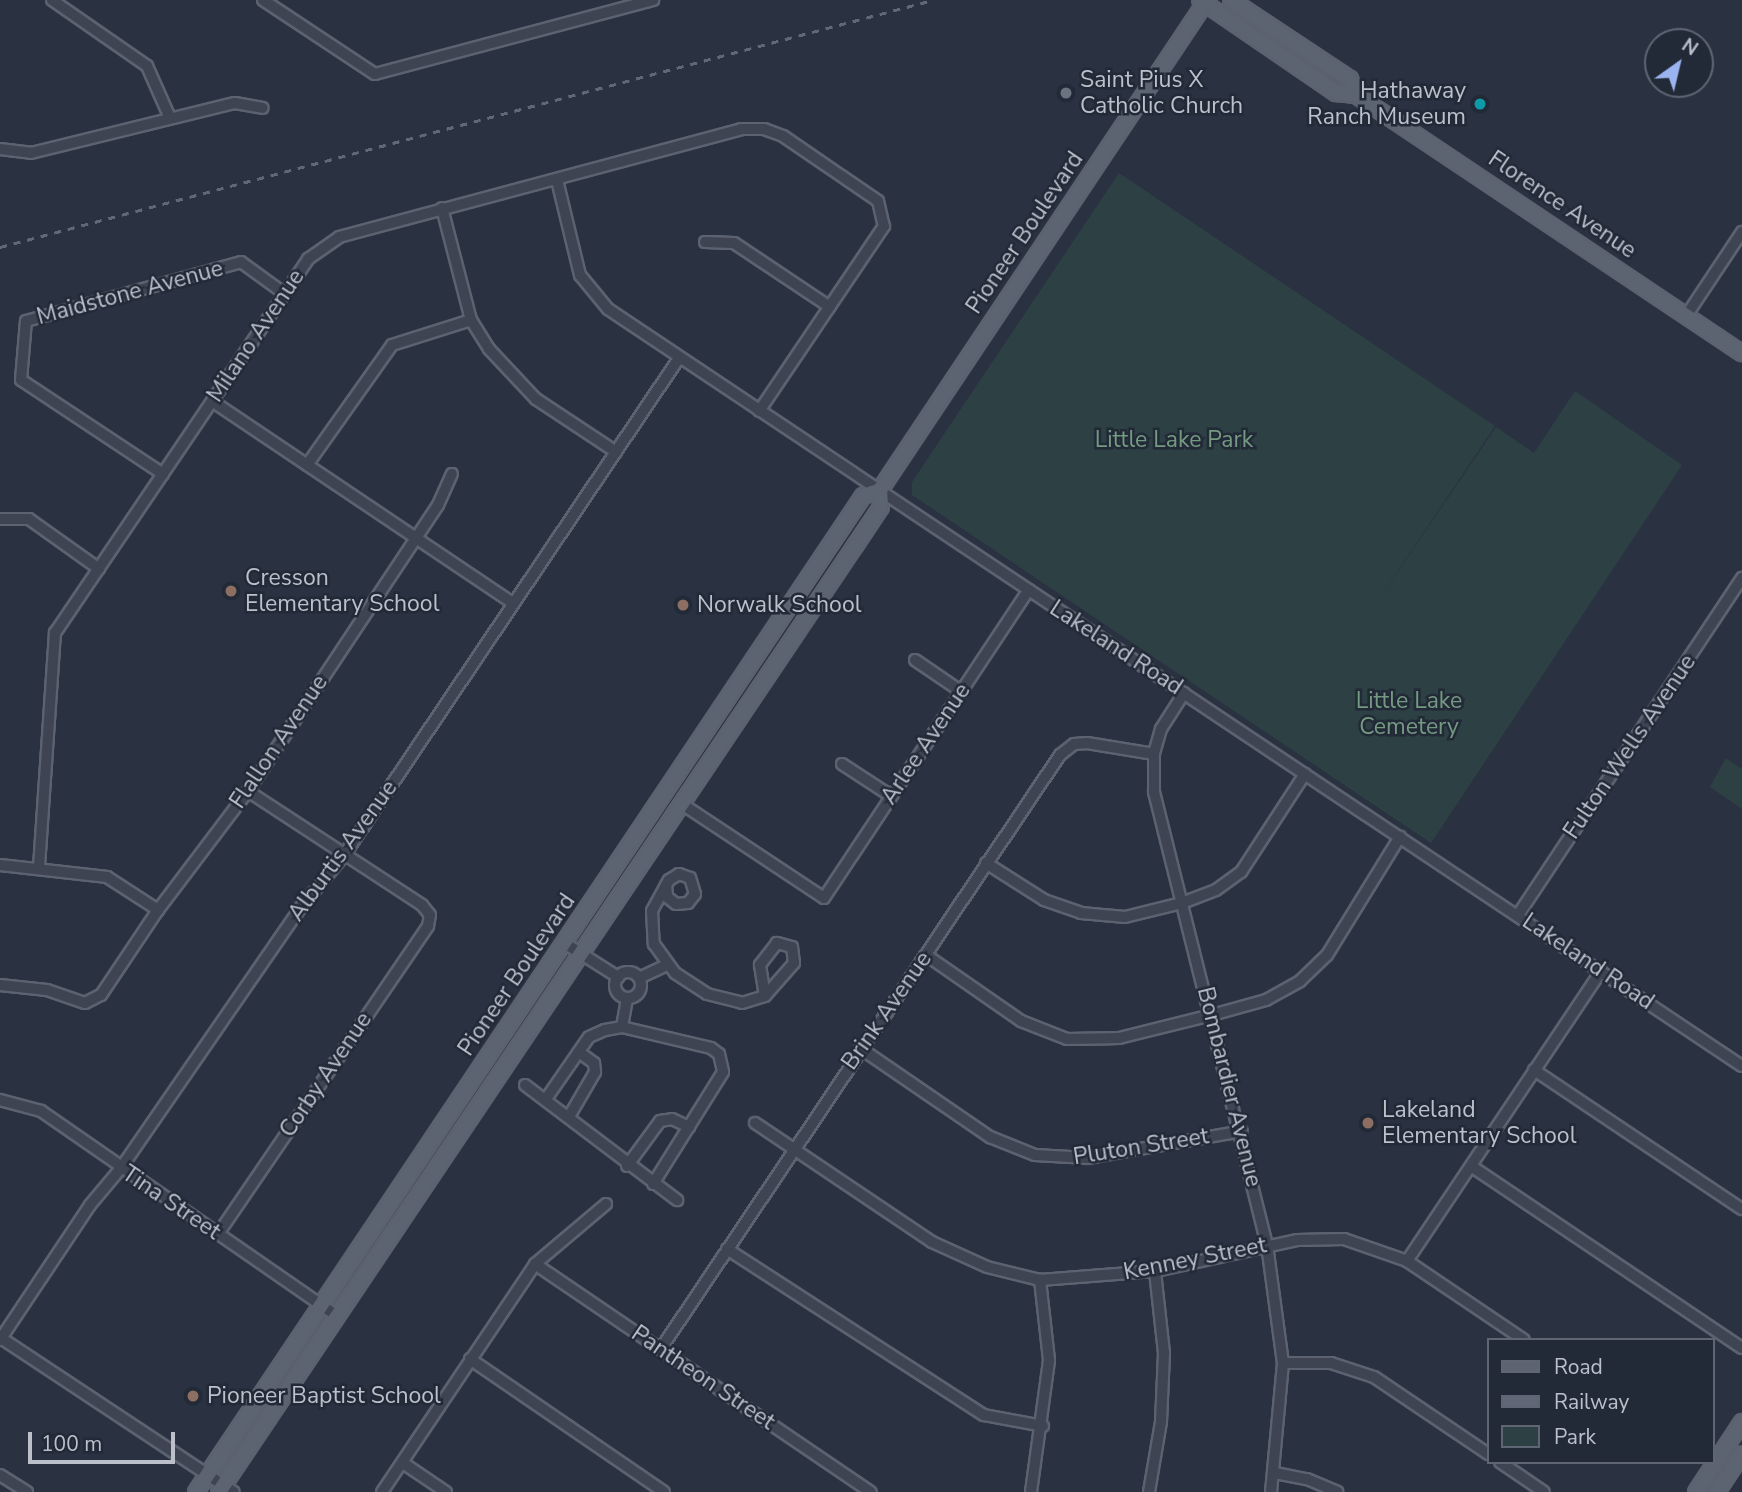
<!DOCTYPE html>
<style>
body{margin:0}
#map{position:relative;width:1742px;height:1492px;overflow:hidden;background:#2a3242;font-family:"Nunito Sans",sans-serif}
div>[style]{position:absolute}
.green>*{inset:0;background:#2d4044}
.roads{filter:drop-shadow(2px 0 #5c626f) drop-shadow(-2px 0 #5c626f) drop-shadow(0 2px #5c626f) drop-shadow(0 -2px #5c626f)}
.minor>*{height:10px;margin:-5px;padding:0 5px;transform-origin:5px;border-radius:5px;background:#3e4452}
.minor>.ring{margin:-5px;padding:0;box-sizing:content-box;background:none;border:10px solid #3e4452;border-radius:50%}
.major>*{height:14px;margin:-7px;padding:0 7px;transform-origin:7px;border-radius:7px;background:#5c6371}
.rail>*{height:2.5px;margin-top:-1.25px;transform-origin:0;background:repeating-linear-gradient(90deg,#606878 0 7px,transparent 0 14px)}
.dots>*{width:19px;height:19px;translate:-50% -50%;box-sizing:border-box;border:4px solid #222937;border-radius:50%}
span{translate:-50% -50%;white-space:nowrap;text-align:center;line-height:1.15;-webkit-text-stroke:5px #222937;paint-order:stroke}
.poi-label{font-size:23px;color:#bbc0cb}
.left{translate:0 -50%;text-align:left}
.right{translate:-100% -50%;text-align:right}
.street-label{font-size:23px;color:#bbc0cb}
.park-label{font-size:23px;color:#749a81}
.legend{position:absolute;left:1487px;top:1338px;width:228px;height:126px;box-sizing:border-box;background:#222937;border:2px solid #5f6572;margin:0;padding:9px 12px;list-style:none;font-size:21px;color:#bbc0cb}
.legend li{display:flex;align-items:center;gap:14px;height:35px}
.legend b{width:35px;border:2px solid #5f6572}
.north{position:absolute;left:1644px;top:28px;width:70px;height:70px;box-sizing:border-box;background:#222937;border:2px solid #5f6572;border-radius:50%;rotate:34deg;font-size:19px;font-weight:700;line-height:28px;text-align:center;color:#bbc0cb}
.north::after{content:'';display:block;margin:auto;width:24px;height:32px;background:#9bb4f0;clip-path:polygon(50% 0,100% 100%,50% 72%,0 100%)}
.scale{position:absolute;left:28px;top:1432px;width:147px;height:32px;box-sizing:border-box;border:4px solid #bbc0cb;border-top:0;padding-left:9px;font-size:21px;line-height:24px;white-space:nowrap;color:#bbc0cb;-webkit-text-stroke:5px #222937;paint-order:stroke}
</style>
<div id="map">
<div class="green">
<div style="clip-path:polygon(1119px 173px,1495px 426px,1372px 610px,1496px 427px,1534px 453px,1575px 391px,1682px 465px,1431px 843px,912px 495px,912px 482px)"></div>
<div style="clip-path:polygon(1726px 758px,1742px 769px,1742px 809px,1710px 787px)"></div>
</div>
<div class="roads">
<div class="minor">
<div style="left:52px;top:0;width:116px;rotate:34.8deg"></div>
<div style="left:147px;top:66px;width:57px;rotate:66.1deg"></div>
<div style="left:263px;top:0;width:134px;rotate:33.5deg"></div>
<div style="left:375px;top:74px;width:288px;rotate:-14.9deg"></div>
<div style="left:0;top:149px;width:31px;rotate:7deg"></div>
<div style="left:31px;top:153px;width:210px;rotate:-13.8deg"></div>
<div style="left:235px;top:103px;width:28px;rotate:10deg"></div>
<div style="left:557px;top:180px;width:98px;rotate:76.4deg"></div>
<div style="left:580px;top:275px;width:44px;rotate:50.5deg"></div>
<div style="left:608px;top:309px;width:1363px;rotate:33.73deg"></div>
<div style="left:442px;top:208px;width:116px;rotate:75.5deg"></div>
<div style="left:471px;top:320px;width:34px;rotate:58deg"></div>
<div style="left:489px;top:349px;width:69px;rotate:46.8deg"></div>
<div style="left:536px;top:399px;width:96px;rotate:33.5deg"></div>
<div style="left:705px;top:242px;width:29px;rotate:2deg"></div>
<div style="left:734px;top:243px;width:115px;rotate:33.7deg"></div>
<div style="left:1686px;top:316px;width:101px;rotate:-56.3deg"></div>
<div style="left:212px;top:401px;width:362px;rotate:33.9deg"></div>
<div style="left:307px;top:465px;width:147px;rotate:-54.7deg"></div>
<div style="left:392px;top:345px;width:83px;rotate:-17.6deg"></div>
<div style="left:163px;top:474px;width:170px;rotate:-146.5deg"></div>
<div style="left:21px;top:380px;width:59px;rotate:-85.2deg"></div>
<div style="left:26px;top:321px;width:223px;rotate:-15.3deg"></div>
<div style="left:241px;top:262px;width:54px;rotate:36deg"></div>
<div style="left:0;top:519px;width:29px"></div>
<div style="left:29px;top:519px;width:86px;rotate:35.5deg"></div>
<div style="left:915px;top:660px;width:57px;rotate:34.2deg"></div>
<div style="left:1184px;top:693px;width:43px;rotate:122.6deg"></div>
<div style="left:1161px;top:729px;width:26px;rotate:106deg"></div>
<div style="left:1154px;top:754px;width:38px;rotate:90deg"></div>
<div style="left:1154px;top:792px;width:467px;rotate:76deg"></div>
<div style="left:1267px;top:1245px;width:119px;rotate:82.3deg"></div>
<div style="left:1283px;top:1363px;width:130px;rotate:95.3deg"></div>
<div style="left:842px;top:764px;width:59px;rotate:33.1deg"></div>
<div style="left:682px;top:804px;width:170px;rotate:33.5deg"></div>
<div style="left:824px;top:898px;width:370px;rotate:-56.4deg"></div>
<div style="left:986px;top:863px;width:69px;rotate:32.5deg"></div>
<div style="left:1044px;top:900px;width:39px;rotate:19deg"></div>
<div style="left:1081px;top:913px;width:44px;rotate:5.2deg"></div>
<div style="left:1125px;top:917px;width:59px;rotate:-13.8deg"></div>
<div style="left:1182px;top:903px;width:36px;rotate:-21deg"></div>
<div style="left:1216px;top:890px;width:31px;rotate:-36deg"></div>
<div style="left:1241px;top:872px;width:117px;rotate:-56.9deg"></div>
<div style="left:0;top:865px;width:108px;rotate:6.4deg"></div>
<div style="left:107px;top:877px;width:61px;rotate:32.9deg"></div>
<div style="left:39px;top:867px;width:235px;rotate:-86.1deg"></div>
<div style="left:55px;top:633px;width:452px;rotate:-55.9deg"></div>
<div style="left:308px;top:259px;width:38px;rotate:-35deg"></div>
<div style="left:339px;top:237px;width:416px;rotate:-15deg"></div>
<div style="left:741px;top:129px;width:23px"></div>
<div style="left:764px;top:129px;width:20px;rotate:20deg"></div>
<div style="left:783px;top:136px;width:115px;rotate:34.4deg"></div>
<div style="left:878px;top:201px;width:26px;rotate:77deg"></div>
<div style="left:884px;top:226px;width:223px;rotate:124deg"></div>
<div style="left:666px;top:885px;width:12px;rotate:85deg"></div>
<div style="left:667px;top:897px;width:11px;rotate:38deg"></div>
<div style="left:676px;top:904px;width:12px;rotate:-5deg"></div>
<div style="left:688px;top:903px;width:11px;rotate:-52deg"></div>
<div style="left:695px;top:894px;width:17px;rotate:-107deg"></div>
<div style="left:690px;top:878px;width:12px;rotate:-160deg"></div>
<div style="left:679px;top:874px;width:12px;rotate:149deg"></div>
<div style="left:669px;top:880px;width:35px;rotate:119deg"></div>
<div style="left:652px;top:911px;width:33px;rotate:87deg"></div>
<div style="left:654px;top:944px;width:36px;rotate:54deg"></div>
<div style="left:675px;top:973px;width:38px;rotate:33deg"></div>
<div style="left:707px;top:994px;width:36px;rotate:14deg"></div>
<div style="left:742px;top:1003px;width:24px;rotate:-17deg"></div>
<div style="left:765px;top:996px;width:44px;rotate:-48.7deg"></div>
<div style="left:794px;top:963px;width:16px;rotate:-97deg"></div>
<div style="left:792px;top:947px;width:16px;rotate:-165deg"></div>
<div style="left:777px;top:943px;width:28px;rotate:128deg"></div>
<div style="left:760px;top:965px;width:31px;rotate:81deg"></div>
<div style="left:1518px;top:915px;width:405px;rotate:-56.4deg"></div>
<div style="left:566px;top:944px;width:62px;rotate:32.4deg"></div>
<div style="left:926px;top:955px;width:116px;rotate:34.8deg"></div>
<div style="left:1021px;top:1021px;width:49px;rotate:21.4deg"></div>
<div style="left:1067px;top:1039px;width:52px;rotate:-1.1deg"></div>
<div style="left:1119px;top:1038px;width:96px;rotate:-13.9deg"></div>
<div style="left:1212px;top:1015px;width:56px;rotate:-15.5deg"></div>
<div style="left:1266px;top:1000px;width:39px;rotate:-29deg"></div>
<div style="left:1300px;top:981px;width:37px;rotate:-44deg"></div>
<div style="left:1327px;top:955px;width:139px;rotate:-58.3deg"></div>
<div class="ring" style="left:615px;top:972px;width:16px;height:16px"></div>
<div style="left:639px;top:978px;width:31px;rotate:-25deg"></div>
<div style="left:0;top:985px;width:47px;rotate:6.1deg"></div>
<div style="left:47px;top:990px;width:40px;rotate:18.9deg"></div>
<div style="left:85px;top:1003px;width:18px;rotate:-27deg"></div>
<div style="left:101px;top:995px;width:102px;rotate:-56.2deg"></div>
<div style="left:158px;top:910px;width:149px;rotate:-52.9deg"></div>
<div style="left:248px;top:791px;width:343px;rotate:-56.4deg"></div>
<div style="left:438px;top:505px;width:34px;rotate:-66deg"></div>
<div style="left:622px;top:1027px;width:29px;rotate:-80deg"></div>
<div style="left:860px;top:1048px;width:158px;rotate:34.4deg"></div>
<div style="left:990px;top:1137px;width:48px;rotate:21.8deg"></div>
<div style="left:1035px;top:1155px;width:53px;rotate:3.2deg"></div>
<div style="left:1088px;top:1158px;width:156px;rotate:-9.9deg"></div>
<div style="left:1534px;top:1070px;width:250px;rotate:33.8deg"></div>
<div style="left:525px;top:1085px;width:191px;rotate:37.1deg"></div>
<div style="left:546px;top:1099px;width:75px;rotate:-55.3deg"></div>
<div style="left:589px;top:1037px;width:17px;rotate:-24deg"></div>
<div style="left:605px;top:1030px;width:17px;rotate:-10deg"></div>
<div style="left:622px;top:1027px;width:91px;rotate:13.3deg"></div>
<div style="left:711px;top:1048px;width:10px;rotate:37deg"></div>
<div style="left:719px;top:1054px;width:18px;rotate:77deg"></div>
<div style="left:723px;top:1072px;width:132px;rotate:122deg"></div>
<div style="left:0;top:1100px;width:42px;rotate:15deg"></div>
<div style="left:41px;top:1111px;width:361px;rotate:34.7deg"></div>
<div style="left:570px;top:1115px;width:50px;rotate:-59.8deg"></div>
<div style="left:595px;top:1072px;width:9px;rotate:-96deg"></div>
<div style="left:594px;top:1063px;width:19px;rotate:-144deg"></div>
<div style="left:755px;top:1123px;width:213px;rotate:33.9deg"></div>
<div style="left:932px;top:1242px;width:60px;rotate:24.4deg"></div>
<div style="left:987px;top:1267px;width:55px;rotate:13.8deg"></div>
<div style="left:1040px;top:1280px;width:115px;rotate:-4.5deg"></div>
<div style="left:1155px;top:1271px;width:145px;rotate:-12.3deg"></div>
<div style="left:1297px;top:1240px;width:47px;rotate:-1.2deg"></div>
<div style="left:1344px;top:1239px;width:67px;rotate:19.2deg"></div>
<div style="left:1407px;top:1261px;width:141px;rotate:34deg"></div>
<div style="left:627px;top:1166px;width:56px;rotate:-53.7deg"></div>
<div style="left:660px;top:1121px;width:12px;rotate:-9deg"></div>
<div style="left:672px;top:1119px;width:19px;rotate:25deg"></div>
<div style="left:1471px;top:1166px;width:326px;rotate:33.9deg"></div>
<div style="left:218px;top:1234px;width:373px;rotate:-55.7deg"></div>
<div style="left:428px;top:926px;width:11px;rotate:-80deg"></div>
<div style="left:430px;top:915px;width:13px;rotate:-129deg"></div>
<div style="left:422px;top:905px;width:208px;rotate:-146.8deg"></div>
<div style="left:727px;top:1249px;width:306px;rotate:32.9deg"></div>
<div style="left:984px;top:1415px;width:60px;rotate:10.6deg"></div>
<div style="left:1407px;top:1261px;width:349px;rotate:-56.2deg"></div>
<div style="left:535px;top:1264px;width:406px;rotate:34.2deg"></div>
<div style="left:1px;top:1338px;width:279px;rotate:33.5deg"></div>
<div style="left:0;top:1340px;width:162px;rotate:-56.3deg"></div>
<div style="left:90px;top:1205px;width:48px;rotate:-50deg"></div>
<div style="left:121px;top:1168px;width:318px;rotate:-55.4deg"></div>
<div style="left:302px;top:906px;width:67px;rotate:-50.4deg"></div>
<div style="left:345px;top:854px;width:598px;rotate:-56.04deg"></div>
<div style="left:660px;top:1350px;width:717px;rotate:-56.09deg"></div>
<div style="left:1060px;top:755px;width:18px;rotate:-38deg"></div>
<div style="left:1074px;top:744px;width:13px;rotate:-4deg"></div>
<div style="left:1087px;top:743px;width:68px;rotate:9.3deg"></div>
<div style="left:470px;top:1359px;width:235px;rotate:34.4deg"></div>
<div style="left:1283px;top:1363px;width:48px"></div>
<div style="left:1331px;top:1363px;width:45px;rotate:18deg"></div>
<div style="left:1374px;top:1377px;width:138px;rotate:34deg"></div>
<div style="left:1500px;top:1462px;width:53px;rotate:34.3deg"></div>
<div style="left:403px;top:1463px;width:52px;rotate:34deg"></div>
<div style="left:1275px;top:1473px;width:33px;rotate:11deg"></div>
<div style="left:1307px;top:1479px;width:33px;rotate:23deg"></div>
<div style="left:0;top:1475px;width:32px;rotate:32deg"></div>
<div style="left:382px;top:1492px;width:275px;rotate:-56.1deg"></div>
<div style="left:535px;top:1264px;width:93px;rotate:-40.2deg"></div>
<div style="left:1031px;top:1492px;width:133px;rotate:-82.2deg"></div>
<div style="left:1049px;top:1360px;width:81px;rotate:-96.4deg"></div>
<div style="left:1149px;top:1492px;width:71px;rotate:-80.3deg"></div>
<div style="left:1161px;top:1422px;width:69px;rotate:-87.5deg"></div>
<div style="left:1164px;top:1353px;width:82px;rotate:-96.3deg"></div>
</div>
<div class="major">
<div style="left:1200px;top:0;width:165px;rotate:34.4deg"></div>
<div style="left:1336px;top:93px;width:20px;rotate:6deg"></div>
<div style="left:1356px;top:95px;width:464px;rotate:33.8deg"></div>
<div style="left:1231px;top:0;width:143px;rotate:33.6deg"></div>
<div style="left:1350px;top:79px;width:17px;rotate:69deg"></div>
<div style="left:196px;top:1492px;width:1199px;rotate:-56.19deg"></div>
<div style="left:863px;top:496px;width:18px;rotate:-19deg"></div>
<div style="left:880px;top:490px;width:589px;rotate:-56.28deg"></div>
<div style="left:219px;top:1492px;width:1140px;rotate:-56.09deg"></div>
<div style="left:855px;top:546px;width:47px;rotate:-56.3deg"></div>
<div style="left:881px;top:507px;width:17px;rotate:-93deg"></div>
<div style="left:1696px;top:1492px;width:84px;rotate:-56.7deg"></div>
<div style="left:1717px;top:1492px;width:45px;rotate:-56.7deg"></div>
</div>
</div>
<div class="rail">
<div style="left:0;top:247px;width:965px;rotate:-14.83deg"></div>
</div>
<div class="dots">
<div style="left:1066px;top:93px;background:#6b7280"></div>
<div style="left:1480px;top:104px;background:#0f9aa8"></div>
<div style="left:231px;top:591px;background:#8d6e63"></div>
<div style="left:683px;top:605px;background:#8d6e63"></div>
<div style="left:1368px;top:1123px;background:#8d6e63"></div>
<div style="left:193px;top:1396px;background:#8d6e63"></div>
</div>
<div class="poi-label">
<span class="left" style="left:1080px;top:93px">Saint Pius X<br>Catholic Church</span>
<span class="right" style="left:1466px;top:104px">Hathaway<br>Ranch Museum</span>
<span class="left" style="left:245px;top:591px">Cresson<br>Elementary School</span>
<span class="left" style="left:697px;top:605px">Norwalk School</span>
<span class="left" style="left:1382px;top:1123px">Lakeland<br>Elementary School</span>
<span class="left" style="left:207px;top:1396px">Pioneer Baptist School</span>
</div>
<div class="street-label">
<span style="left:1562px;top:205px;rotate:34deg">Florence Avenue</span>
<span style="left:1025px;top:233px;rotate:-56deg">Pioneer Boulevard</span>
<span style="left:130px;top:293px;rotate:-15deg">Maidstone Avenue</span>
<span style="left:256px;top:336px;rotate:-56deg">Milano Avenue</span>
<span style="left:1116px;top:648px;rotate:33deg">Lakeland Road</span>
<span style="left:279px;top:742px;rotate:-56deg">Flallon Avenue</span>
<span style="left:926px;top:744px;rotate:-56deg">Arlee Avenue</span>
<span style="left:1630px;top:747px;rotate:-56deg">Fulton Wells Avenue</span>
<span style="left:343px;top:851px;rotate:-54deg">Alburtis Avenue</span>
<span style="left:1588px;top:962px;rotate:34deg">Lakeland Road</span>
<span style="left:517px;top:975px;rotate:-56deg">Pioneer Boulevard</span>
<span style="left:887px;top:1011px;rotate:-55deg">Brink Avenue</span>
<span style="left:326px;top:1075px;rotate:-56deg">Corby Avenue</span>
<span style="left:1229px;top:1087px;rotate:76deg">Bombardier Avenue</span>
<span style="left:1141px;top:1147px;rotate:-9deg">Pluton Street</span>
<span style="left:171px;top:1203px;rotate:34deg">Tina Street</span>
<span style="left:1195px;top:1259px;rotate:-11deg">Kenney Street</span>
<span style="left:703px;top:1378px;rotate:34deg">Pantheon Street</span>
</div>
<div class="park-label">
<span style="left:1174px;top:440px">Little Lake Park</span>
<span style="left:1409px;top:714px">Little Lake<br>Cemetery</span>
</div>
<ul class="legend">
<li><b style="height:9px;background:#5c6371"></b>Road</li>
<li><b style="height:9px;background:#606878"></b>Railway</li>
<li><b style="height:19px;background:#2d4044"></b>Park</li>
</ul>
<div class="north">N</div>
<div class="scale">100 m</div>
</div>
